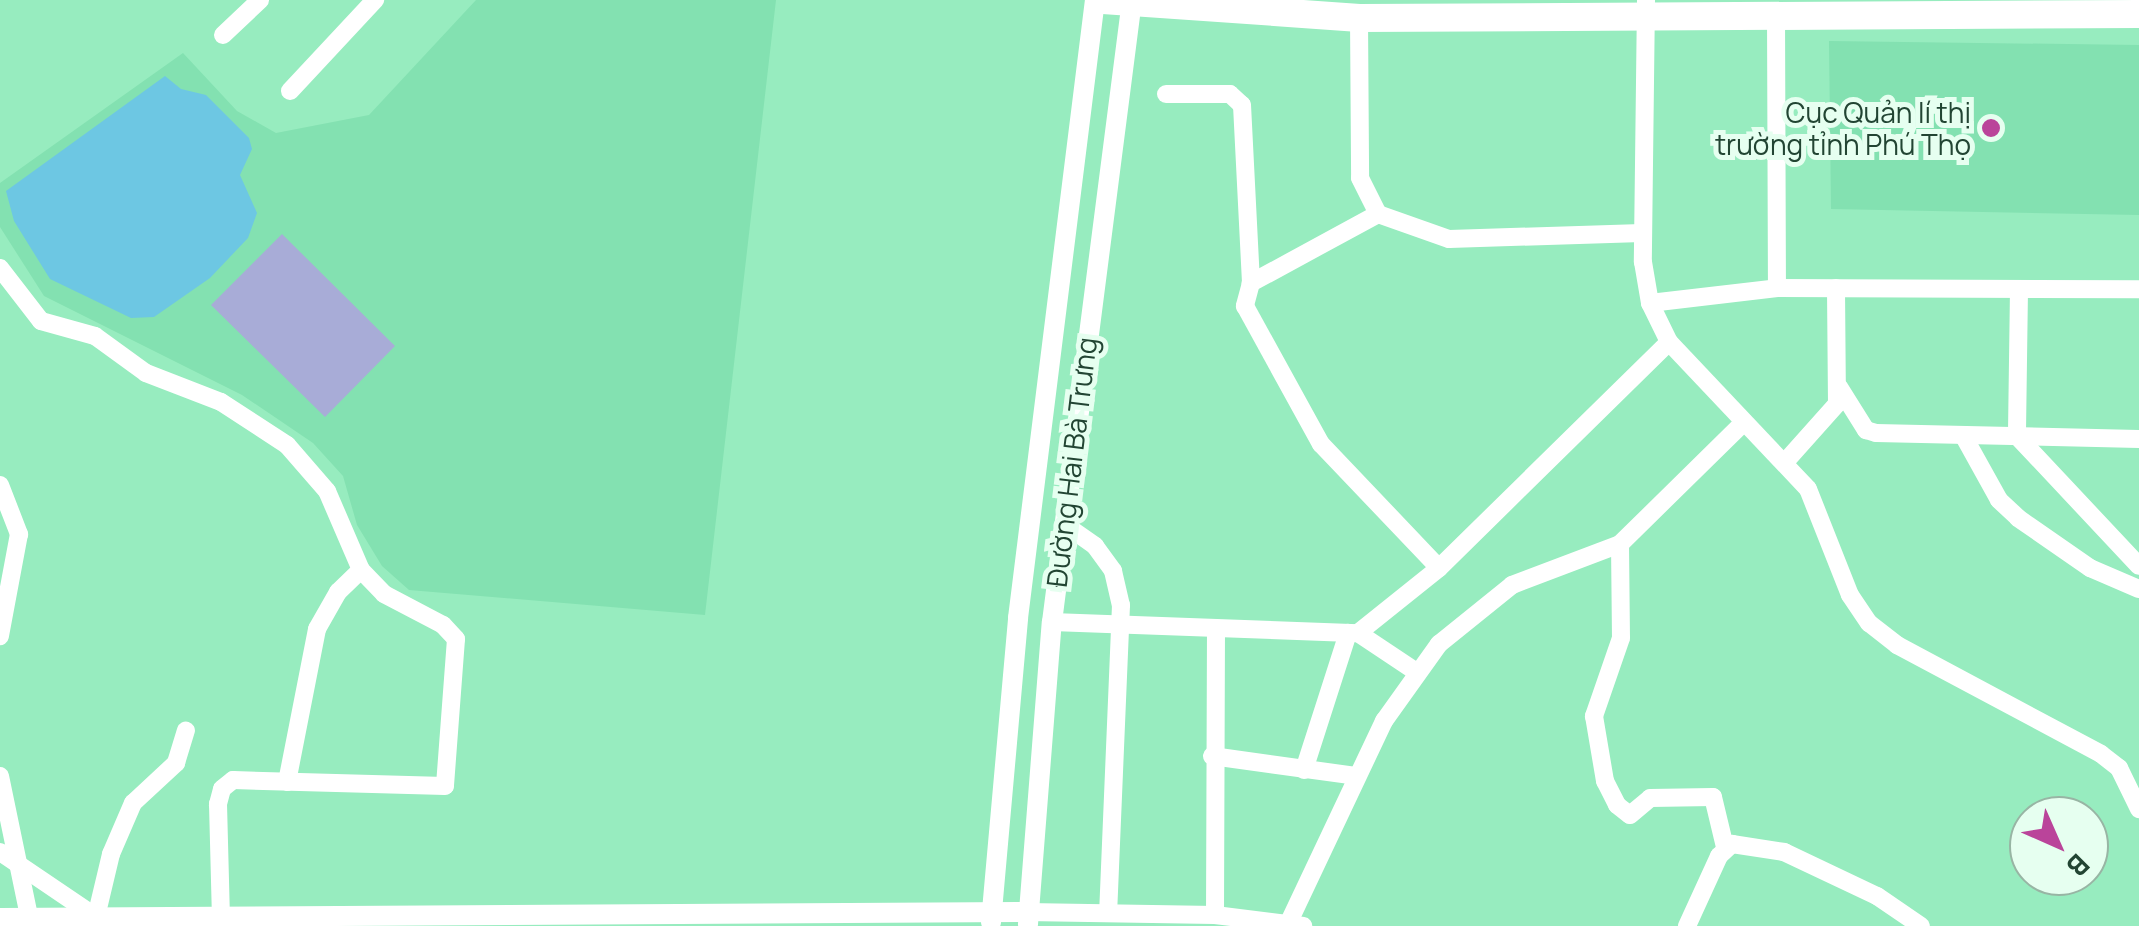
<!DOCTYPE html>
<meta charset="utf-8">
<style>
body{margin:0}
#map{position:relative;width:2139px;height:926px;overflow:hidden;background:#97ecbf;font-family:Manrope,sans-serif}
div>[style]{position:absolute}
.built>*{inset:0;background:#83e1b1}
.green>*{inset:0;background:#a8acd7}
.water>*{inset:0;background:#6dc7e3}
.minor>*{height:18px;margin:-9px;padding:0 9px;transform-origin:9px;border-radius:9px;background:#fff}
.tertiary>*{height:20px;margin:-10px;padding:0 10px;transform-origin:10px;border-radius:10px;background:#fff}
.primary>*{height:28px;margin:-14px;padding:0 14px;transform-origin:14px;border-radius:14px;background:#fff}
.dots>*{width:28px;height:28px;translate:-50% -50%;box-sizing:border-box;border:5px solid #e6fff0;border-radius:50%}
span{translate:-50% -50%;white-space:nowrap;text-align:center;line-height:1.15;-webkit-text-stroke:10px #e6fff0;paint-order:stroke}
.poi-label{font-size:28px;color:#224533}
.right{translate:-100% -50%;text-align:right}
.street-label{font-size:28px;color:#224533}
.north{position:absolute;left:2009px;top:796px;width:100px;height:100px;box-sizing:border-box;background:#e6fff0;border:2px solid #98b5a4;border-radius:50%;rotate:135deg;font-size:28px;font-weight:700;line-height:40px;text-align:center;color:#224533}
.north::after{content:'';display:block;margin:auto;width:35px;height:45px;background:#ba449a;clip-path:polygon(50% 0,100% 100%,50% 72%,0 100%)}
</style>
<div id="map">
<div class="built">
<div style="clip-path:polygon(476px 0,776px 0,705px 615px,409px 590px,382px 566px,357px 525px,343px 476px,313px 443px,242px 395px,44px 296px,0 227px,0 183px,183px 53px,237px 111px,276px 133px,369px 115px)"></div>
<div style="clip-path:polygon(1829px 41px,2139px 45px,2139px 215px,1831px 209px)"></div>
</div>
<div class="green">
<div style="clip-path:polygon(282px 234px,395px 346px,325px 417px,211px 305px)"></div>
</div>
<div class="water">
<div style="clip-path:polygon(165px 76px,181px 89px,206px 95px,249px 138px,252px 149px,240px 175px,257px 213px,248px 238px,210px 278px,154px 317px,131px 318px,50px 279px,14px 221px,6px 191px)"></div>
</div>
<div class="minor">
<div style="left:1646px;top:0;width:262px;rotate:90.7deg"></div>
<div style="left:1643px;top:262px;width:42px;rotate:80.3deg"></div>
<div style="left:1650px;top:303px;width:43px;rotate:64deg"></div>
<div style="left:1669px;top:342px;width:202px;rotate:46.6deg"></div>
<div style="left:1808px;top:489px;width:114px;rotate:68.4deg"></div>
<div style="left:1850px;top:595px;width:34px;rotate:56deg"></div>
<div style="left:1869px;top:623px;width:36px;rotate:38deg"></div>
<div style="left:1897px;top:645px;width:231px;rotate:28.1deg"></div>
<div style="left:2101px;top:754px;width:23px;rotate:38deg"></div>
<div style="left:2119px;top:768px;width:46px;rotate:64deg"></div>
<div style="left:1776px;top:14px;width:274px;rotate:89.8deg"></div>
<div style="left:1359px;top:18px;width:160px;rotate:89.6deg"></div>
<div style="left:1360px;top:178px;width:40px;rotate:63.4deg"></div>
<div style="left:1378px;top:214px;width:75px;rotate:19.4deg"></div>
<div style="left:1449px;top:239px;width:193px;rotate:-1.8deg"></div>
<div style="left:223px;top:35px;width:51px;rotate:-43.4deg"></div>
<div style="left:290px;top:91px;width:125px;rotate:-47deg"></div>
<div style="left:1166px;top:94px;width:64px"></div>
<div style="left:1230px;top:94px;width:16px;rotate:43deg"></div>
<div style="left:1242px;top:105px;width:178px;rotate:87.1deg"></div>
<div style="left:1378px;top:214px;width:145px;rotate:151.5deg"></div>
<div style="left:1251px;top:283px;width:24px;rotate:105deg"></div>
<div style="left:1245px;top:306px;width:158px;rotate:61.2deg"></div>
<div style="left:1321px;top:444px;width:171px;rotate:46.4deg"></div>
<div style="left:0;top:268px;width:67px;rotate:52.3deg"></div>
<div style="left:41px;top:321px;width:56px;rotate:15.5deg"></div>
<div style="left:95px;top:336px;width:63px;rotate:36deg"></div>
<div style="left:146px;top:373px;width:80px;rotate:21.1deg"></div>
<div style="left:221px;top:402px;width:79px;rotate:33.1deg"></div>
<div style="left:287px;top:445px;width:61px;rotate:49deg"></div>
<div style="left:327px;top:491px;width:86px;rotate:66.7deg"></div>
<div style="left:361px;top:570px;width:33px;rotate:46deg"></div>
<div style="left:384px;top:594px;width:67px;rotate:27.7deg"></div>
<div style="left:443px;top:625px;width:19px;rotate:47deg"></div>
<div style="left:456px;top:639px;width:147px;rotate:94.3deg"></div>
<div style="left:445px;top:786px;width:212px;rotate:-178.4deg"></div>
<div style="left:233px;top:780px;width:14px;rotate:141deg"></div>
<div style="left:222px;top:789px;width:16px;rotate:105deg"></div>
<div style="left:218px;top:804px;width:112px;rotate:88.5deg"></div>
<div style="left:2019px;top:289px;width:147px;rotate:90.8deg"></div>
<div style="left:2017px;top:436px;width:178px;rotate:46.8deg"></div>
<div style="left:1650px;top:303px;width:128px;rotate:-6.7deg"></div>
<div style="left:1777px;top:288px;width:362px;rotate:0.2deg"></div>
<div style="left:1839px;top:387px;width:51px;rotate:57.9deg"></div>
<div style="left:1866px;top:430px;width:10px;rotate:17deg"></div>
<div style="left:1876px;top:433px;width:263px;rotate:1.3deg"></div>
<div style="left:1963px;top:435px;width:74px;rotate:61deg"></div>
<div style="left:1999px;top:500px;width:26px;rotate:43deg"></div>
<div style="left:2018px;top:518px;width:88px;rotate:34.8deg"></div>
<div style="left:2090px;top:568px;width:53px;rotate:23.2deg"></div>
<div style="left:1786px;top:461px;width:76px;rotate:-48.2deg"></div>
<div style="left:1837px;top:404px;width:116px;rotate:-90.5deg"></div>
<div style="left:0;top:485px;width:53px;rotate:68.8deg"></div>
<div style="left:19px;top:534px;width:104px;rotate:100.6deg"></div>
<div style="left:1064px;top:524px;width:38px;rotate:35deg"></div>
<div style="left:1095px;top:546px;width:31px;rotate:54deg"></div>
<div style="left:1113px;top:571px;width:35px;rotate:77deg"></div>
<div style="left:1121px;top:605px;width:306px;rotate:92.4deg"></div>
<div style="left:1620px;top:544px;width:94px;rotate:89.4deg"></div>
<div style="left:1621px;top:638px;width:83px;rotate:109.1deg"></div>
<div style="left:1594px;top:716px;width:66px;rotate:80.4deg"></div>
<div style="left:1605px;top:781px;width:27px;rotate:63deg"></div>
<div style="left:1617px;top:805px;width:16px;rotate:38deg"></div>
<div style="left:1630px;top:815px;width:26px;rotate:-40deg"></div>
<div style="left:1650px;top:798px;width:63px;rotate:-0.9deg"></div>
<div style="left:1713px;top:797px;width:51px;rotate:76.5deg"></div>
<div style="left:1052px;top:622px;width:306px;rotate:2.1deg"></div>
<div style="left:1358px;top:633px;width:69px;rotate:33.7deg"></div>
<div style="left:1358px;top:633px;width:104px;rotate:-38.7deg"></div>
<div style="left:1439px;top:568px;width:322px;rotate:-44.5deg"></div>
<div style="left:1212px;top:756px;width:145px;rotate:7.9deg"></div>
<div style="left:1304px;top:770px;width:144px;rotate:-72.2deg"></div>
<div style="left:0;top:776px;width:153px;rotate:78.3deg"></div>
<div style="left:287px;top:782px;width:156px;rotate:-78.9deg"></div>
<div style="left:317px;top:629px;width:43px;rotate:-60.4deg"></div>
<div style="left:338px;top:592px;width:32px;rotate:-44deg"></div>
<div style="left:0;top:852px;width:116px;rotate:34.1deg"></div>
<div style="left:96px;top:917px;width:65px;rotate:-76.6deg"></div>
<div style="left:111px;top:854px;width:56px;rotate:-66.7deg"></div>
<div style="left:133px;top:803px;width:59px;rotate:-42.9deg"></div>
<div style="left:176px;top:763px;width:34px;rotate:-73deg"></div>
<div style="left:1026px;top:912px;width:189px;rotate:0.9deg"></div>
<div style="left:1215px;top:915px;width:89px;rotate:7.1deg"></div>
<div style="left:1215px;top:915px;width:287px;rotate:-89.8deg"></div>
<div style="left:1288px;top:924px;width:225px;rotate:-64.7deg"></div>
<div style="left:1384px;top:721px;width:95px;rotate:-54.5deg"></div>
<div style="left:1439px;top:644px;width:94px;rotate:-38.9deg"></div>
<div style="left:1512px;top:585px;width:116px;rotate:-20.8deg"></div>
<div style="left:1620px;top:544px;width:174px;rotate:-44.5deg"></div>
<div style="left:1687px;top:926px;width:77px;rotate:-65.4deg"></div>
<div style="left:1719px;top:856px;width:18px;rotate:-43deg"></div>
<div style="left:1732px;top:844px;width:53px;rotate:8.7deg"></div>
<div style="left:1784px;top:852px;width:103px;rotate:25.3deg"></div>
<div style="left:1877px;top:896px;width:53px;rotate:34.3deg"></div>
</div>
<div class="tertiary">
<div style="left:0;top:918px;width:1026px;rotate:-0.34deg"></div>
<div style="left:991px;top:922px;width:305px;rotate:-84.9deg"></div>
<div style="left:1018px;top:618px;width:623px;rotate:-82.9deg"></div>
<div style="left:1028px;top:924px;width:303px;rotate:-85.5deg"></div>
<div style="left:1052px;top:622px;width:627px;rotate:-82.67deg"></div>
</div>
<div class="primary">
<div style="left:1103px;top:0;width:257px;rotate:4deg"></div>
<div style="left:1359px;top:18px;width:780px;rotate:-0.29deg"></div>
</div>
<div class="dots">
<div style="left:1991px;top:128px;background:#ba449a"></div>
</div>
<div class="poi-label">
<span class="right" style="left:1971px;top:128px">Cục Quản lí thị<br>trường tỉnh Phú Thọ</span>
</div>
<div class="street-label">
<span style="left:1071px;top:462px;rotate:-83deg">Đường Hai Bà Trưng</span>
</div>
<div class="north">B</div>
</div>
